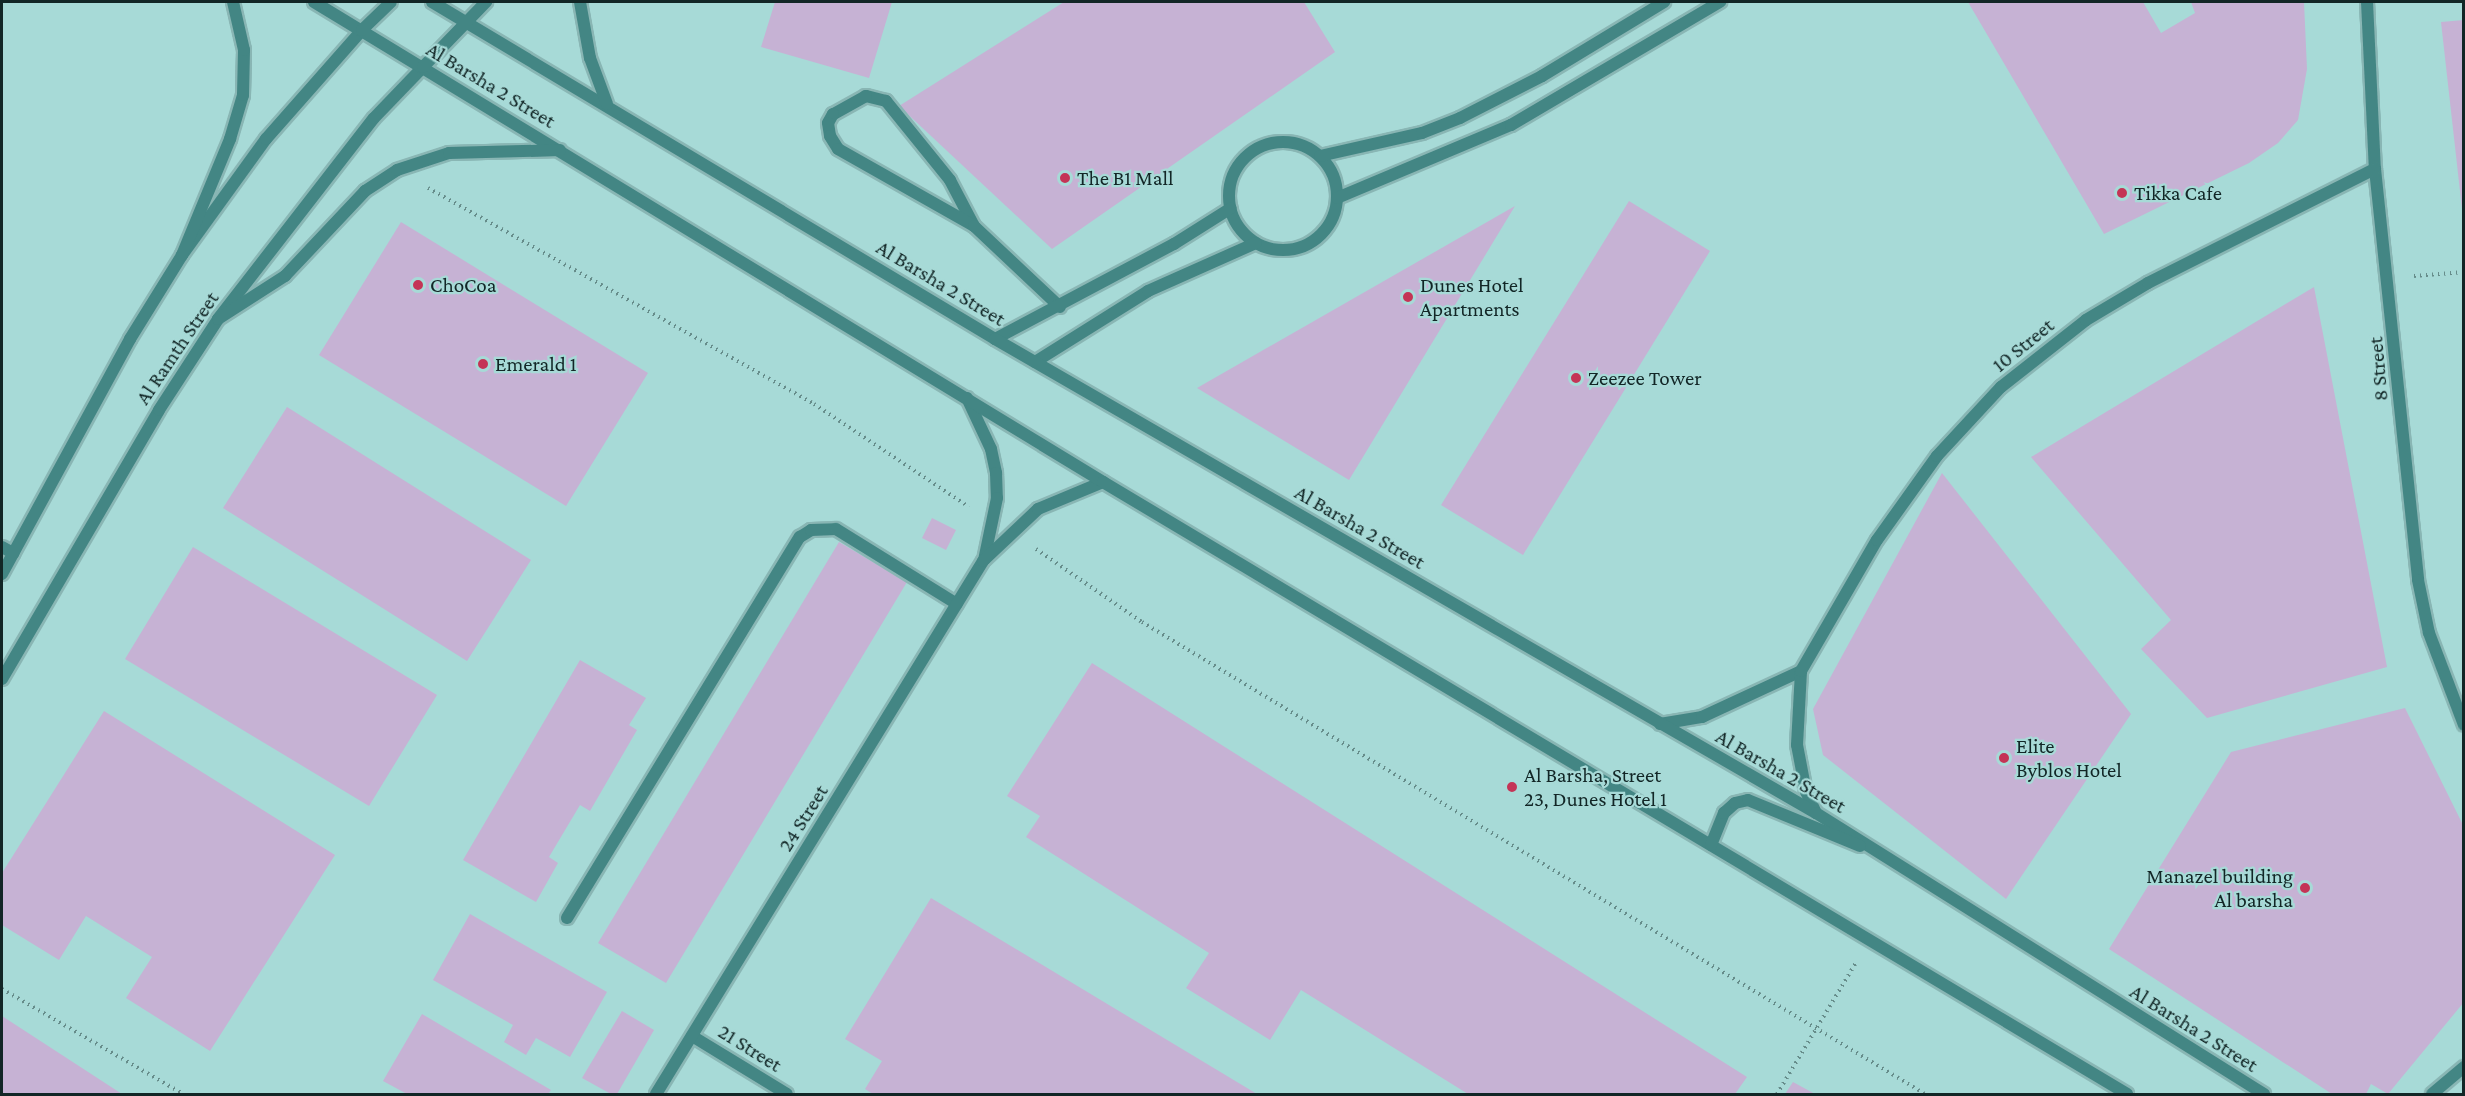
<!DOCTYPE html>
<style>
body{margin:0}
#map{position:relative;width:2465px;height:1096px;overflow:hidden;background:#a7dad7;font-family:"Crimson Pro",serif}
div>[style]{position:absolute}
.building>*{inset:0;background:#c6b2d4}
.path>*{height:4px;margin-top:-2px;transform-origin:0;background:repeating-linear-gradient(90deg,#668c8a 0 1.5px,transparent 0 6px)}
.roads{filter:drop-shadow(2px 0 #89b6b4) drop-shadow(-2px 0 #89b6b4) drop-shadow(0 2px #89b6b4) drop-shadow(0 -2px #89b6b4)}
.service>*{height:12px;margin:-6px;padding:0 6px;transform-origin:6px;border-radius:6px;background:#438684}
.service>.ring{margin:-6px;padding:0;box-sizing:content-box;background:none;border:12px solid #438684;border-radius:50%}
.minor>*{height:12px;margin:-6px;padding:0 6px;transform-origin:6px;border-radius:6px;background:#438684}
.tertiary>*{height:12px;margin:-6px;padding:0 6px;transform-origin:6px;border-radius:6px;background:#438684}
.dots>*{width:16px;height:16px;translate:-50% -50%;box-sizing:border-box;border:3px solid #a7dad7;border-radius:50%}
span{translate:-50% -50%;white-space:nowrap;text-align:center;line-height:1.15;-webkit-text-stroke:4.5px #a7dad7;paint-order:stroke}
.street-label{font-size:21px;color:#122626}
.poi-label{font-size:21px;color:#122626}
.left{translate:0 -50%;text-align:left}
.right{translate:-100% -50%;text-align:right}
.frame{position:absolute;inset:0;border:3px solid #122626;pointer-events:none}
</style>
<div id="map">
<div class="building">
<div style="clip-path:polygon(775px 2px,892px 2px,869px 78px,761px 47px)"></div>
<div style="clip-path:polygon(1064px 2px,1304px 2px,1335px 52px,1052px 249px,899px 106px)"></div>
<div style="clip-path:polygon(1968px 2px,2143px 2px,2161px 33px,2195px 13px,2191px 2px,2304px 2px,2307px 69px,2298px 120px,2278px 143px,2249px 163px,2104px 234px)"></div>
<div style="clip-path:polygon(2464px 20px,2464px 209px,2462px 209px,2441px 22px)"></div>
<div style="clip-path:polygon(1629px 201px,1710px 251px,1523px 555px,1441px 505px)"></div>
<div style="clip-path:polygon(1515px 206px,1349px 480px,1197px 388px)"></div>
<div style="clip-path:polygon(401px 222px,648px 373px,566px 506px,319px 355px)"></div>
<div style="clip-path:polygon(2314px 287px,2387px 667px,2207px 718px,2141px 649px,2171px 620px,2031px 457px)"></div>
<div style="clip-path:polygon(287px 407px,531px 560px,467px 661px,223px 508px)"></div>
<div style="clip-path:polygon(1942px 473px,2131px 714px,2006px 899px,1823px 755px,1813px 709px)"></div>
<div style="clip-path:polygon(932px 518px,956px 530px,946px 550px,922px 538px)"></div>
<div style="clip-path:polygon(839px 542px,907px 582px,666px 983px,598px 943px)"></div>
<div style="clip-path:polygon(193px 547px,437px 695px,369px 806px,125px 659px)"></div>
<div style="clip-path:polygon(580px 660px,646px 698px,629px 725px,637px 730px,590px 811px,580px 805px,549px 857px,558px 863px,536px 902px,463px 860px)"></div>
<div style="clip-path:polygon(1092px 663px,1747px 1077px,1735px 1094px,1468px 1094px,1301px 990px,1270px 1040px,1186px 988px,1209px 953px,1026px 837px,1040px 816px,1007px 796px)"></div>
<div style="clip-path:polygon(2405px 708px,2464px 827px,2464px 1002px,2388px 1094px,2371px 1084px,2366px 1094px,2332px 1094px,2109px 949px,2231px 752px)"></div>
<div style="clip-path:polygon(104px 711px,335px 855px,210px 1051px,126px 998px,152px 957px,86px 916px,59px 960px,2px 925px,2px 873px)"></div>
<div style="clip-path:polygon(931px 898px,1257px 1094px,873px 1094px,865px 1089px,882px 1061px,845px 1039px)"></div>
<div style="clip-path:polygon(470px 914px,607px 992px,570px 1057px,536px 1038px,526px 1055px,504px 1042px,513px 1025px,433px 980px)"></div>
<div style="clip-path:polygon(622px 1011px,654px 1030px,617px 1094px,611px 1094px,582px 1078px)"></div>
<div style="clip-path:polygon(422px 1014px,551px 1090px,548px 1094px,407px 1094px,383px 1081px)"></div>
<div style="clip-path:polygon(2px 1016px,122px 1094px,2px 1094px)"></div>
<div style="clip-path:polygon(1793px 1082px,1815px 1094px,1785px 1094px)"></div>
</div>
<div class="path">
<div style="left:428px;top:188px;width:442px;rotate:29.2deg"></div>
<div style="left:814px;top:404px;width:186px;rotate:33.6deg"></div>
<div style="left:2414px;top:276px;width:50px;rotate:-4.6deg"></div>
<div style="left:1036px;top:549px;width:129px;rotate:34.6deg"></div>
<div style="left:1142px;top:622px;width:914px;rotate:31.08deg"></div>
<div style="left:2px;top:989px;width:209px;rotate:30.1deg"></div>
<div style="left:1777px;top:1094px;width:152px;rotate:-59deg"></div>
</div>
<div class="roads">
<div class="service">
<div class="ring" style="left:1229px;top:142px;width:96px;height:96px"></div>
<div style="left:1320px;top:156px;width:105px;rotate:-12.7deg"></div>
<div style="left:1422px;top:133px;width:41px;rotate:-21.5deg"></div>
<div style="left:1460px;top:118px;width:92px;rotate:-27.1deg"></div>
<div style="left:1542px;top:76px;width:143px;rotate:-31.2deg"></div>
<div style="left:1337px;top:198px;width:189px;rotate:-22.8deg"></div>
<div style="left:1511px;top:125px;width:243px;rotate:-30.5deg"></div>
<div style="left:974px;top:226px;width:52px;rotate:-117.6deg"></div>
<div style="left:950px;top:180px;width:102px;rotate:-129deg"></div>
<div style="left:886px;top:101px;width:21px;rotate:-166deg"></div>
<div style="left:866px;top:96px;width:38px;rotate:151deg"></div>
<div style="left:833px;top:114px;width:10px;rotate:119deg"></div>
<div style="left:828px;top:123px;width:13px;rotate:81deg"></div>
<div style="left:830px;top:136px;width:15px;rotate:58deg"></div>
<div style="left:838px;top:149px;width:156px;rotate:29.5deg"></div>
<div style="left:974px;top:226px;width:118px;rotate:43.3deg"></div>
<div style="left:995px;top:339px;width:203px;rotate:-28deg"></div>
<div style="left:1174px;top:244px;width:67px;rotate:-32.3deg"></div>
<div style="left:1035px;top:362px;width:133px;rotate:-32.1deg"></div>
<div style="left:1148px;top:291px;width:118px;rotate:-24deg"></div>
<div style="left:2px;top:547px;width:13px;rotate:29deg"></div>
</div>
<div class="minor">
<div style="left:2367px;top:2px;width:167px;rotate:87.3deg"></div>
<div style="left:2375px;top:169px;width:413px;rotate:84deg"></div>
<div style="left:2418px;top:580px;width:54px;rotate:78.3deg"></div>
<div style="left:2429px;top:633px;width:98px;rotate:69.2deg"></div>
<div style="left:967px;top:398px;width:56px;rotate:64.8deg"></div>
<div style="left:991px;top:449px;width:25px;rotate:78deg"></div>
<div style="left:996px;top:473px;width:25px;rotate:88deg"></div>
<div style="left:997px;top:498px;width:63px;rotate:101.8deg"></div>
<div style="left:2px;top:574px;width:268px;rotate:-61.4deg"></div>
<div style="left:130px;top:339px;width:99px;rotate:-58.2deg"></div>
<div style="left:182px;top:255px;width:143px;rotate:-54.1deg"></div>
<div style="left:266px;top:139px;width:145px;rotate:-48.6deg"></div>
<div style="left:2px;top:679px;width:311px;rotate:-59.7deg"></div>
<div style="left:159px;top:410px;width:108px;rotate:-57deg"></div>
<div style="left:218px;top:319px;width:254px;rotate:-52.2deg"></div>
<div style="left:374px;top:118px;width:71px;rotate:-46.1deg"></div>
<div style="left:1660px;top:724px;width:43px;rotate:-9.5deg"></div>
<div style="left:1702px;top:717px;width:109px;rotate:-24.9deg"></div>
<div style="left:1816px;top:813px;width:23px;rotate:-115deg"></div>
<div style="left:1806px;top:792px;width:48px;rotate:-100.8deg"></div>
<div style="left:1797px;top:745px;width:74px;rotate:-86.9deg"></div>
<div style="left:1801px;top:671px;width:151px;rotate:-59.9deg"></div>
<div style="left:1877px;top:540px;width:103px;rotate:-54.5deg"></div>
<div style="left:1937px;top:456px;width:94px;rotate:-47.2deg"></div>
<div style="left:2001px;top:387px;width:108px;rotate:-38.2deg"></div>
<div style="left:2086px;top:320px;width:72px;rotate:-30.8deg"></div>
<div style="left:2148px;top:283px;width:254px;rotate:-26.7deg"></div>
<div style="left:567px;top:918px;width:447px;rotate:-58.6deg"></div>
<div style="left:800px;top:537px;width:13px;rotate:-32deg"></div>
<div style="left:811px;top:530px;width:25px;rotate:-2deg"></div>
<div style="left:836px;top:529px;width:142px;rotate:31.8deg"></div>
<div style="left:692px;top:1036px;width:111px;rotate:31.4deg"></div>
<div style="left:656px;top:1094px;width:625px;rotate:-58.47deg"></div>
<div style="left:983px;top:561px;width:76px;rotate:-43.4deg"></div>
<div style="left:1038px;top:509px;width:70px;rotate:-22.6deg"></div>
<div style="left:2432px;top:1094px;width:42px;rotate:-40.2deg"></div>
</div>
<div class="tertiary">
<div style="left:314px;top:2px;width:924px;rotate:31.31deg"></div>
<div style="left:1103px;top:482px;width:1193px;rotate:30.86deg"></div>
<div style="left:432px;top:2px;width:656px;rotate:30.9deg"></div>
<div style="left:995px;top:339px;width:948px;rotate:30deg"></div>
<div style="left:1816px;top:813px;width:529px;rotate:32.1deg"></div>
<div style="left:580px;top:2px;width:57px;rotate:79.9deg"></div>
<div style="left:590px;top:58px;width:49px;rotate:69.7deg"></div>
<div style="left:362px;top:30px;width:40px;rotate:-44deg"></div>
<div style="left:423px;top:67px;width:91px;rotate:-45.9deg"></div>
<div style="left:182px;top:255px;width:126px;rotate:-67.5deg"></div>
<div style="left:230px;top:139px;width:46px;rotate:-73.5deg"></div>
<div style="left:243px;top:95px;width:45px;rotate:-88.7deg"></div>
<div style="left:244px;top:50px;width:49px;rotate:-102.9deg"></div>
<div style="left:218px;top:319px;width:80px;rotate:-32.7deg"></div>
<div style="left:285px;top:276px;width:117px;rotate:-46.7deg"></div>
<div style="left:365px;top:191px;width:38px;rotate:-33deg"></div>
<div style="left:397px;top:170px;width:55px;rotate:-18.1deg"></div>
<div style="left:449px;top:153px;width:111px;rotate:-1.5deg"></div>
<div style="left:1711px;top:845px;width:35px;rotate:-68deg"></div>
<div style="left:1724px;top:813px;width:15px;rotate:-42deg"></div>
<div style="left:1735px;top:803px;width:13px;rotate:-13deg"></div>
<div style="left:1748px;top:800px;width:121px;rotate:22.3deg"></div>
</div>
</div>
<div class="dots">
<div style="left:1065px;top:178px;background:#c43456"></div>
<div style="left:2122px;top:193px;background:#c43456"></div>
<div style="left:418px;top:285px;background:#c43456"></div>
<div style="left:1408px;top:297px;background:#c43456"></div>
<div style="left:483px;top:364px;background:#c43456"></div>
<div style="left:1576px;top:378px;background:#c43456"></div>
<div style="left:2004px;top:758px;background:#c43456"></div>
<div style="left:1512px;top:787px;background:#c43456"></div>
<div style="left:2305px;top:888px;background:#c43456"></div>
</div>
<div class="street-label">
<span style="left:491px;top:85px;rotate:31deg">Al Barsha 2 Street</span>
<span style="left:941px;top:283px;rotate:31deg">Al Barsha 2 Street</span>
<span style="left:2023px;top:345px;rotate:-39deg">10 Street</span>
<span style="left:177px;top:348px;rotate:-56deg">Al Ramth Street</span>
<span style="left:2378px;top:369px;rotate:-95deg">8 Street</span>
<span style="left:1360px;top:527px;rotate:30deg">Al Barsha 2 Street</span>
<span style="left:1781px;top:771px;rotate:30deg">Al Barsha 2 Street</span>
<span style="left:803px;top:818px;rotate:-58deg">24 Street</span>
<span style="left:2194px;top:1028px;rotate:32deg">Al Barsha 2 Street</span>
<span style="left:750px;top:1048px;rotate:32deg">21 Street</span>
</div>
<div class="poi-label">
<span class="left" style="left:1077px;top:178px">The B1 Mall</span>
<span class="left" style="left:2134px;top:193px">Tikka Cafe</span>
<span class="left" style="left:430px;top:285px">ChoCoa</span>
<span class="left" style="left:1420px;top:297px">Dunes Hotel<br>Apartments</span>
<span class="left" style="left:495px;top:364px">Emerald 1</span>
<span class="left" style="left:1588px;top:378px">Zeezee Tower</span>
<span class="left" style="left:2016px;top:758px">Elite<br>Byblos Hotel</span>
<span class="left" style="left:1524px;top:787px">Al Barsha, Street<br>23, Dunes Hotel 1</span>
<span class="right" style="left:2293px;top:888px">Manazel building<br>Al barsha</span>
</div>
<div class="frame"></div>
</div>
